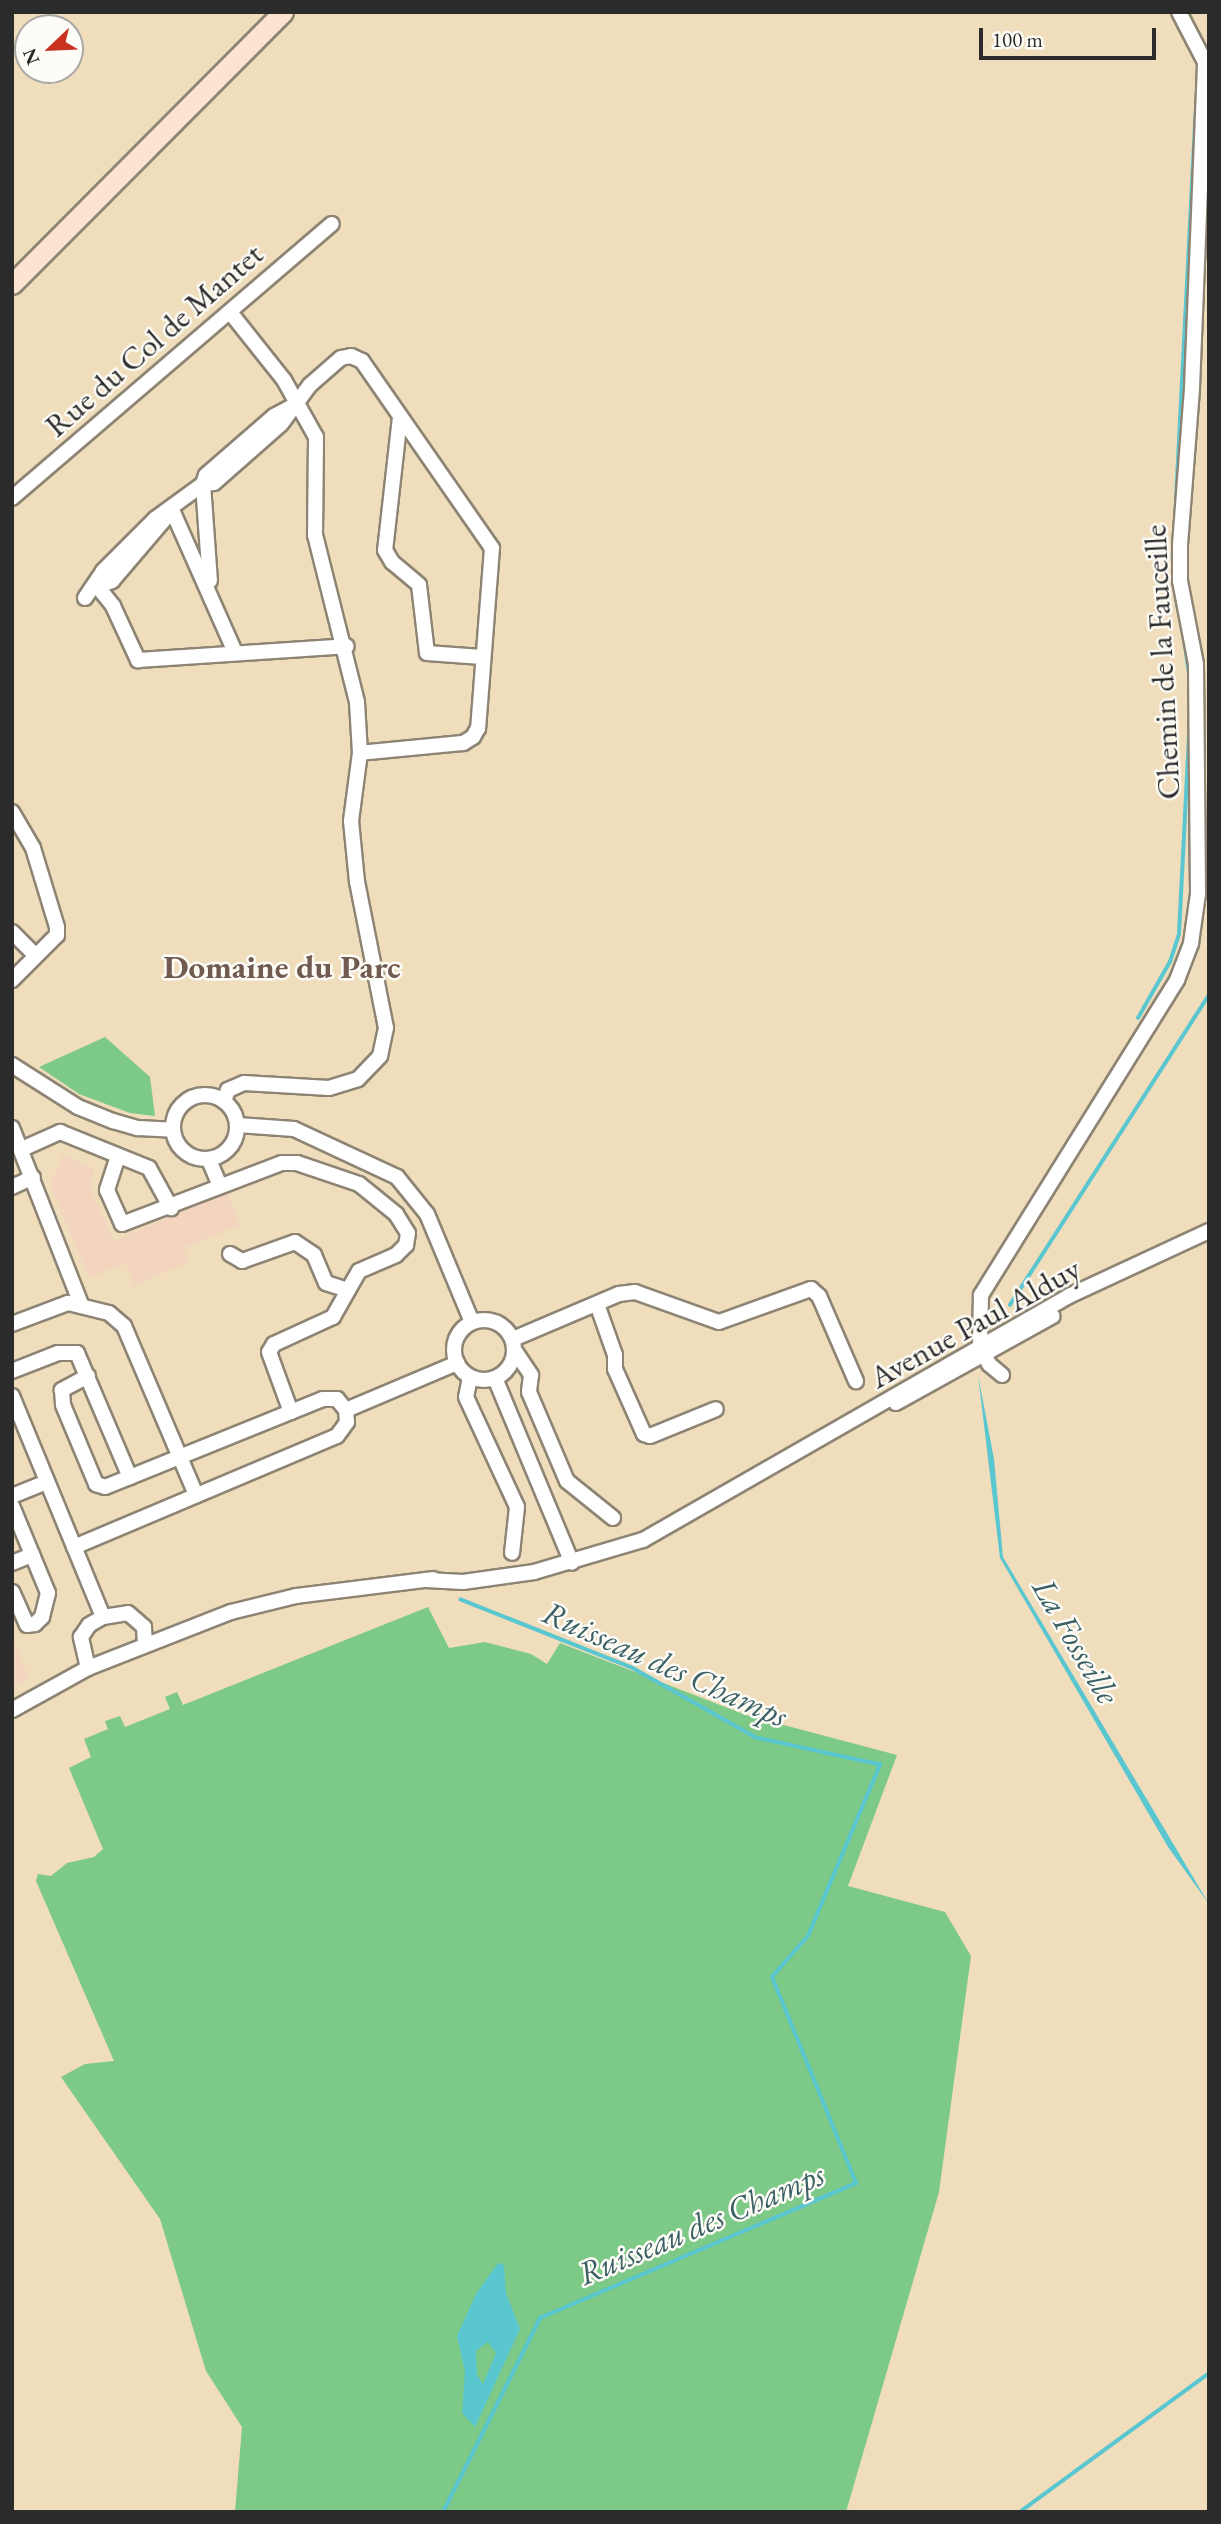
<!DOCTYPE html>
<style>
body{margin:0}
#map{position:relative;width:1221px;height:2524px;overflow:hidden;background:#efddbc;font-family:"EB Garamond",serif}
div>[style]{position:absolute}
.built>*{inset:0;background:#f3d4be}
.green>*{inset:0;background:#7dc988}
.water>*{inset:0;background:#59c6d0}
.stream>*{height:3.5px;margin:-1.75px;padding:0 1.75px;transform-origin:1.75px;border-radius:1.75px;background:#59c6d0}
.roads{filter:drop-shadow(2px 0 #8d8474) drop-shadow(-2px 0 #8d8474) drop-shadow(0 2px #8d8474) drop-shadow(0 -2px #8d8474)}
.minor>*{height:14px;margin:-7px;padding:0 7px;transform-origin:7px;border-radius:7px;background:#fff}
.minor>.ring{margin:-7px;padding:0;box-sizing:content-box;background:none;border:14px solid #fff;border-radius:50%}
.secondary>*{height:19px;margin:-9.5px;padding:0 9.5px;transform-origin:9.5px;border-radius:9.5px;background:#fde4d1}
span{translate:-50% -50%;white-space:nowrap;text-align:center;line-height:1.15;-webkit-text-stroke:5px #fdfcf7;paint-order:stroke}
.street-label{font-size:32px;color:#2b2b2b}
.neighbourhood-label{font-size:33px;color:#715a4f;font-weight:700}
.water-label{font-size:33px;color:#3b6165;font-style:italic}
.frame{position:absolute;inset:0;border:14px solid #2b2b2b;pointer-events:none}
.north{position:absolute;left:14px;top:14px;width:70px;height:70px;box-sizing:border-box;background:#fdfcf7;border:2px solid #a9a8a5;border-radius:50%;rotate:247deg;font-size:19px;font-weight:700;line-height:28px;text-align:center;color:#2b2b2b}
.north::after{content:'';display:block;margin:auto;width:24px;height:32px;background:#c8321e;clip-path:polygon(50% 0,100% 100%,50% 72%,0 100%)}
.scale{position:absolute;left:979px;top:28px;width:177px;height:32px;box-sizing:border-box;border:4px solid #2b2b2b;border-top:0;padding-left:9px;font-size:21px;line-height:24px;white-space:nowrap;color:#2b2b2b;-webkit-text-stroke:5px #fdfcf7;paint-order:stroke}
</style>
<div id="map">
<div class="built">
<div style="clip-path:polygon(63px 1155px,95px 1169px,89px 1185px,114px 1241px,227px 1192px,240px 1225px,184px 1248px,189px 1262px,134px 1285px,125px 1263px,89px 1278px,50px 1184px)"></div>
<div style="clip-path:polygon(12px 1638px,29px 1678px,12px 1688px)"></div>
</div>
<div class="green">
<div style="clip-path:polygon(105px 1037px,150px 1077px,155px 1116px,130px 1113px,79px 1094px,39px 1067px)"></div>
<div style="clip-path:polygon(428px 1607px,449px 1648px,485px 1642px,531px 1654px,547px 1664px,560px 1643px,746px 1715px,897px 1755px,848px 1886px,945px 1912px,971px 1956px,939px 2192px,846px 2512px,235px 2512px,242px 2427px,206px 2371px,160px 2219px,61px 2077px,85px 2064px,114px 2061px,36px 1881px,38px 1874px,51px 1876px,67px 1863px,94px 1857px,103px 1849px,69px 1768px,91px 1757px,84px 1739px,108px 1729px,105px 1721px,120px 1716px,125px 1727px,170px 1709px,165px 1697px,177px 1692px,183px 1705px)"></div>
</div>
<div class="water">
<div style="clip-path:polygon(978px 1375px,994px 1459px,1003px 1557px,1209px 1904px,1168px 1847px,1000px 1558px)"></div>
<div style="clip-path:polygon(evenodd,498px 2263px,504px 2265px,506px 2293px,520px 2329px,475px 2427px,462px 2413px,465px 2372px,457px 2336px,476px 2294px,498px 2263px,488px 2342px,496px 2353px,483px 2384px,477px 2375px,476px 2351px,488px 2342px)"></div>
</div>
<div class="stream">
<div style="left:1175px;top:520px;width:409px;rotate:-87.1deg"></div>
<div style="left:1173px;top:556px;width:51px;rotate:84.4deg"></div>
<div style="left:1185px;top:642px;width:34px;rotate:82deg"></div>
<div style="left:1138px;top:1018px;width:64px;rotate:-60.3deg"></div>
<div style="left:1170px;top:962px;width:29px;rotate:-72deg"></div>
<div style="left:1179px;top:934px;width:215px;rotate:-87.1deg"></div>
<div style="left:1010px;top:1305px;width:368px;rotate:-57.3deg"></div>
<div style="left:443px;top:2512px;width:217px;rotate:-63.4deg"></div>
<div style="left:540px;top:2318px;width:344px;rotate:-23.1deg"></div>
<div style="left:856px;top:2183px;width:222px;rotate:-112.2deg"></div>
<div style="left:772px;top:1977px;width:55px;rotate:-48.7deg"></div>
<div style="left:808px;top:1936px;width:186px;rotate:-67.2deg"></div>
<div style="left:880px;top:1765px;width:127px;rotate:-167.7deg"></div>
<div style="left:756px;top:1738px;width:142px;rotate:-150.6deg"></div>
<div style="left:632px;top:1668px;width:184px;rotate:-158.3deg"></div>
<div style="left:1020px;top:2512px;width:235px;rotate:-36.3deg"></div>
</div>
<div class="roads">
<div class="minor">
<div style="left:400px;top:417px;width:134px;rotate:96.4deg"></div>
<div style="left:385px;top:550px;width:14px;rotate:60deg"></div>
<div style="left:392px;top:562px;width:35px;rotate:40deg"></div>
<div style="left:419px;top:585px;width:68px;rotate:83.3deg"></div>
<div style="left:427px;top:653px;width:55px;rotate:4.2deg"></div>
<div style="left:203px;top:484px;width:11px;rotate:-5deg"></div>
<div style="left:214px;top:483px;width:89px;rotate:-41.4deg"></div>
<div style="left:281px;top:424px;width:49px;rotate:-53.4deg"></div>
<div style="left:310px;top:385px;width:41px;rotate:-41.1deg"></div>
<div style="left:341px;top:358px;width:10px;rotate:-11deg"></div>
<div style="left:351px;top:356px;width:12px;rotate:24deg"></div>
<div style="left:362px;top:361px;width:228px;rotate:55.2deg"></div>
<div style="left:492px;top:548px;width:181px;rotate:94.4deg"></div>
<div style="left:478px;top:728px;width:10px;rotate:119deg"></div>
<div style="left:473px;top:737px;width:12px;rotate:149deg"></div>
<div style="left:463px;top:743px;width:103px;rotate:174.5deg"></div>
<div style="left:203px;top:484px;width:97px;rotate:85.9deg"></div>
<div style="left:12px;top:498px;width:421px;rotate:-40.6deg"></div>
<div style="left:172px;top:510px;width:155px;rotate:66.1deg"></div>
<div style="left:97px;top:586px;width:26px;rotate:51deg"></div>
<div style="left:113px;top:606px;width:60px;rotate:65.2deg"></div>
<div style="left:138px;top:660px;width:209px;rotate:-3.8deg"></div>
<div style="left:97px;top:586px;width:16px;rotate:-18deg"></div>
<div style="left:112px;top:581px;width:91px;rotate:-49.5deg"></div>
<div style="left:85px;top:598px;width:32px;rotate:-56deg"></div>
<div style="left:103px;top:571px;width:74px;rotate:-45deg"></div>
<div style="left:155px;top:519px;width:59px;rotate:-36.1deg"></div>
<div style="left:203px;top:484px;width:9px;rotate:-72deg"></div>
<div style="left:206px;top:475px;width:90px;rotate:-40.9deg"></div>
<div style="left:274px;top:416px;width:21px;rotate:-28deg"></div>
<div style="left:12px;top:812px;width:42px;rotate:59.7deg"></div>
<div style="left:33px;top:848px;width:83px;rotate:73.1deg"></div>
<div style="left:57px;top:927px;width:8px;rotate:90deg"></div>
<div style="left:57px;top:935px;width:64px;rotate:135deg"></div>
<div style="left:12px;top:932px;width:31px;rotate:45deg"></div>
<div style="left:12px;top:1065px;width:78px;rotate:32.5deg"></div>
<div style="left:78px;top:1107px;width:38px;rotate:22deg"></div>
<div style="left:113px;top:1121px;width:26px;rotate:16deg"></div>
<div style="left:138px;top:1128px;width:35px;rotate:3deg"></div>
<div class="ring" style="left:173px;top:1095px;width:50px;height:50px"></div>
<div style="left:224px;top:1101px;width:12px;rotate:-70deg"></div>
<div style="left:228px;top:1090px;width:17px;rotate:-24deg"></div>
<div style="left:244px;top:1083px;width:85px;rotate:3.4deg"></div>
<div style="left:329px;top:1088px;width:30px;rotate:-17deg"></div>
<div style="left:358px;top:1079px;width:32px;rotate:-46deg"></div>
<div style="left:380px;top:1056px;width:29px;rotate:-78deg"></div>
<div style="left:386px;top:1028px;width:149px;rotate:-101.2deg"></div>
<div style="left:357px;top:882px;width:61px;rotate:-95.6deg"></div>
<div style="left:351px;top:821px;width:69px;rotate:-82.5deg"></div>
<div style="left:360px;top:753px;width:51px;rotate:-93.4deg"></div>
<div style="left:357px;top:702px;width:172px;rotate:-104.1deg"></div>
<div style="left:315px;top:535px;width:98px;rotate:-89.4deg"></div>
<div style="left:316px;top:437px;width:65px;rotate:-119.3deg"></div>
<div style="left:284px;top:380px;width:87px;rotate:-128.5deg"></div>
<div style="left:238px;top:1125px;width:56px;rotate:4.1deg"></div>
<div style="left:294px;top:1129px;width:114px;rotate:25deg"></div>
<div style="left:397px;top:1177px;width:48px;rotate:51deg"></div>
<div style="left:427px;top:1214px;width:117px;rotate:67.4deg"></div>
<div style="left:12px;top:1128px;width:189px;rotate:68.6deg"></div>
<div style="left:22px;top:1149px;width:42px;rotate:-24.1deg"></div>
<div style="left:60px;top:1132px;width:96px;rotate:22deg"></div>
<div style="left:149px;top:1168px;width:46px;rotate:61.2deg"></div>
<div style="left:118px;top:1156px;width:36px;rotate:108deg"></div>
<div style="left:107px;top:1190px;width:37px;rotate:66deg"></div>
<div style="left:122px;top:1224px;width:171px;rotate:-20.9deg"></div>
<div style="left:282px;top:1163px;width:15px"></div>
<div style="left:297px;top:1163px;width:65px;rotate:18.7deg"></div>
<div style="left:359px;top:1184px;width:48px;rotate:39deg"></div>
<div style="left:396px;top:1214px;width:22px;rotate:58deg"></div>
<div style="left:408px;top:1233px;width:12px;rotate:99deg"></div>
<div style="left:406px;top:1245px;width:14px;rotate:135deg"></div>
<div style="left:396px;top:1255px;width:40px;rotate:156.6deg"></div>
<div style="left:359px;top:1271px;width:53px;rotate:119.5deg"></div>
<div style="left:333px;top:1317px;width:65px;rotate:155.4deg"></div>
<div style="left:274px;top:1344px;width:9px;rotate:122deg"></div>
<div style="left:269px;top:1352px;width:64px;rotate:69.9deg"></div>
<div style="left:209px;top:1160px;width:28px;rotate:67deg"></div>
<div style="left:12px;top:1187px;width:23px;rotate:-25deg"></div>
<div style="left:230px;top:1254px;width:14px;rotate:30deg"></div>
<div style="left:242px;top:1261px;width:56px;rotate:-19.7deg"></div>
<div style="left:295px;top:1242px;width:23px;rotate:34deg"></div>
<div style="left:314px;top:1255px;width:30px;rotate:67deg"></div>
<div style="left:326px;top:1283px;width:20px;rotate:18deg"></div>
<div style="left:597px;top:1304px;width:54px;rotate:70.6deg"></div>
<div style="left:615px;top:1355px;width:14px;rotate:90deg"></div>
<div style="left:615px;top:1369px;width:71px;rotate:66deg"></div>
<div style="left:644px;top:1434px;width:6px;rotate:18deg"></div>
<div style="left:650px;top:1436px;width:71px;rotate:-22.2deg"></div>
<div class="ring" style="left:454px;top:1320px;width:46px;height:46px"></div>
<div style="left:12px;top:1324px;width:60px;rotate:-20.6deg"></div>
<div style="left:68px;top:1303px;width:42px;rotate:13.7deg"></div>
<div style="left:109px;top:1313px;width:20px;rotate:41deg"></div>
<div style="left:124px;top:1326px;width:184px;rotate:66.9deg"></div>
<div style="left:513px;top:1339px;width:115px;rotate:-23deg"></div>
<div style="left:619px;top:1294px;width:16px;rotate:-7deg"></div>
<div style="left:635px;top:1292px;width:89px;rotate:19.7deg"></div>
<div style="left:719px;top:1322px;width:98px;rotate:-19.7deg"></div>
<div style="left:811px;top:1289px;width:11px;rotate:41deg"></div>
<div style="left:819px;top:1296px;width:93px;rotate:66.5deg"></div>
<div style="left:515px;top:1351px;width:29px;rotate:56deg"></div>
<div style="left:531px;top:1375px;width:17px;rotate:97deg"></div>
<div style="left:529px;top:1392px;width:97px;rotate:66.9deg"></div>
<div style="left:567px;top:1481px;width:59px;rotate:38.8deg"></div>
<div style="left:12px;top:1371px;width:49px;rotate:-21.4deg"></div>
<div style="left:58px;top:1353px;width:19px"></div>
<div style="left:77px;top:1353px;width:135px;rotate:66.9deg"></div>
<div style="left:130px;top:1477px;width:208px;rotate:-22deg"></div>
<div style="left:323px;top:1399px;width:14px"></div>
<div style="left:337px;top:1399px;width:14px;rotate:51deg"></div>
<div style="left:346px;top:1410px;width:121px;rotate:-22.9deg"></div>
<div style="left:1002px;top:1375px;width:17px;rotate:-140deg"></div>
<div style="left:989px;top:1364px;width:20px;rotate:-117deg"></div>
<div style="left:980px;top:1346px;width:51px;rotate:-88.9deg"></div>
<div style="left:981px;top:1295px;width:371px;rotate:-58.1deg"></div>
<div style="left:1177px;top:980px;width:40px;rotate:-69deg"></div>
<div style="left:1191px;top:943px;width:49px;rotate:-81.9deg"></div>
<div style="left:1198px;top:894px;width:230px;rotate:-90.5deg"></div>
<div style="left:1196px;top:664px;width:85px;rotate:-100.9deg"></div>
<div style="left:1180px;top:581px;width:36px;rotate:-90deg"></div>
<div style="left:1180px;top:545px;width:157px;rotate:-85.6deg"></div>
<div style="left:1192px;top:388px;width:326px;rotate:-87.7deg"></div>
<div style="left:1205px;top:62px;width:56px;rotate:-117.5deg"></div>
<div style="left:88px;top:1376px;width:30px;rotate:152deg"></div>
<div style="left:62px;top:1390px;width:15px;rotate:86deg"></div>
<div style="left:63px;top:1405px;width:86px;rotate:67.3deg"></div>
<div style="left:96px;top:1484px;width:9px;rotate:18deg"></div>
<div style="left:105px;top:1487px;width:27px;rotate:-22deg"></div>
<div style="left:470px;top:1377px;width:20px;rotate:101deg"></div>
<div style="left:466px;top:1397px;width:121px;rotate:65.1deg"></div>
<div style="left:517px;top:1507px;width:46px;rotate:96.2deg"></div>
<div style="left:495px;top:1378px;width:200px;rotate:67.4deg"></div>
<div style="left:12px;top:1396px;width:239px;rotate:67.6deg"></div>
<div style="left:896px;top:1403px;width:179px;rotate:-29deg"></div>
<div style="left:12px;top:1496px;width:38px;rotate:-22deg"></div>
<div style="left:12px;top:1506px;width:94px;rotate:67.5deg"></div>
<div style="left:48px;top:1593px;width:25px;rotate:104deg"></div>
<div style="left:42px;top:1617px;width:10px;rotate:135deg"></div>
<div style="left:35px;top:1624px;width:8px;rotate:173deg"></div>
<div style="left:27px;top:1625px;width:36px;rotate:-114deg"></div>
<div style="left:74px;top:1547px;width:285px;rotate:-22.9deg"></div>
<div style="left:337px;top:1436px;width:17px;rotate:-54deg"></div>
<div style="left:347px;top:1422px;width:12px;rotate:-95deg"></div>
<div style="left:12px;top:1563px;width:22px;rotate:-22deg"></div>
<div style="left:426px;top:1580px;width:37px;rotate:3deg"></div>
<div style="left:463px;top:1582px;width:72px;rotate:-8deg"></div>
<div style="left:534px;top:1572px;width:114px;rotate:-16.4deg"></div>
<div style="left:643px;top:1540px;width:491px;rotate:-29.8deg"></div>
<div style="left:1069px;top:1296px;width:154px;rotate:-24.9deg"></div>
<div style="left:88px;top:1668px;width:32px;rotate:-103deg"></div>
<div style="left:81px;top:1637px;width:14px;rotate:-56deg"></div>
<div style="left:89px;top:1625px;width:16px;rotate:-30deg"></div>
<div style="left:103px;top:1617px;width:25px;rotate:-9deg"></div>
<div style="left:128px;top:1613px;width:21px;rotate:41deg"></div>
<div style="left:144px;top:1627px;width:17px;rotate:87deg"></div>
<div style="left:12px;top:1710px;width:87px;rotate:-28.9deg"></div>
<div style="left:88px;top:1668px;width:154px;rotate:-21.4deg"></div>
<div style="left:231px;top:1612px;width:67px;rotate:-13.8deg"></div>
<div style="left:296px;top:1596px;width:138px;rotate:-7.1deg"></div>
</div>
<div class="secondary">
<div style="left:12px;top:284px;width:384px;rotate:-45.1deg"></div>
</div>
</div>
<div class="street-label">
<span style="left:154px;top:340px;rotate:-41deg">Rue du Col de Mantet</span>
<span style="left:1162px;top:662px;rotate:-93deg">Chemin de la Fauceille</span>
<span style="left:975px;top:1323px;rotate:-29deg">Avenue Paul Alduy</span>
</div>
<div class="neighbourhood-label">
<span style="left:282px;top:967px">Domaine du Parc</span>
</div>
<div class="water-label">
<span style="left:1076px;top:1641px;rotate:60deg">La Fosseille</span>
<span style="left:665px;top:1664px;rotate:24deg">Ruisseau des Champs</span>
<span style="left:701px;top:2224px;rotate:-23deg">Ruisseau des Champs</span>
</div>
<div class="frame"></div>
<div class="north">N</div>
<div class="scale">100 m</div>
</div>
